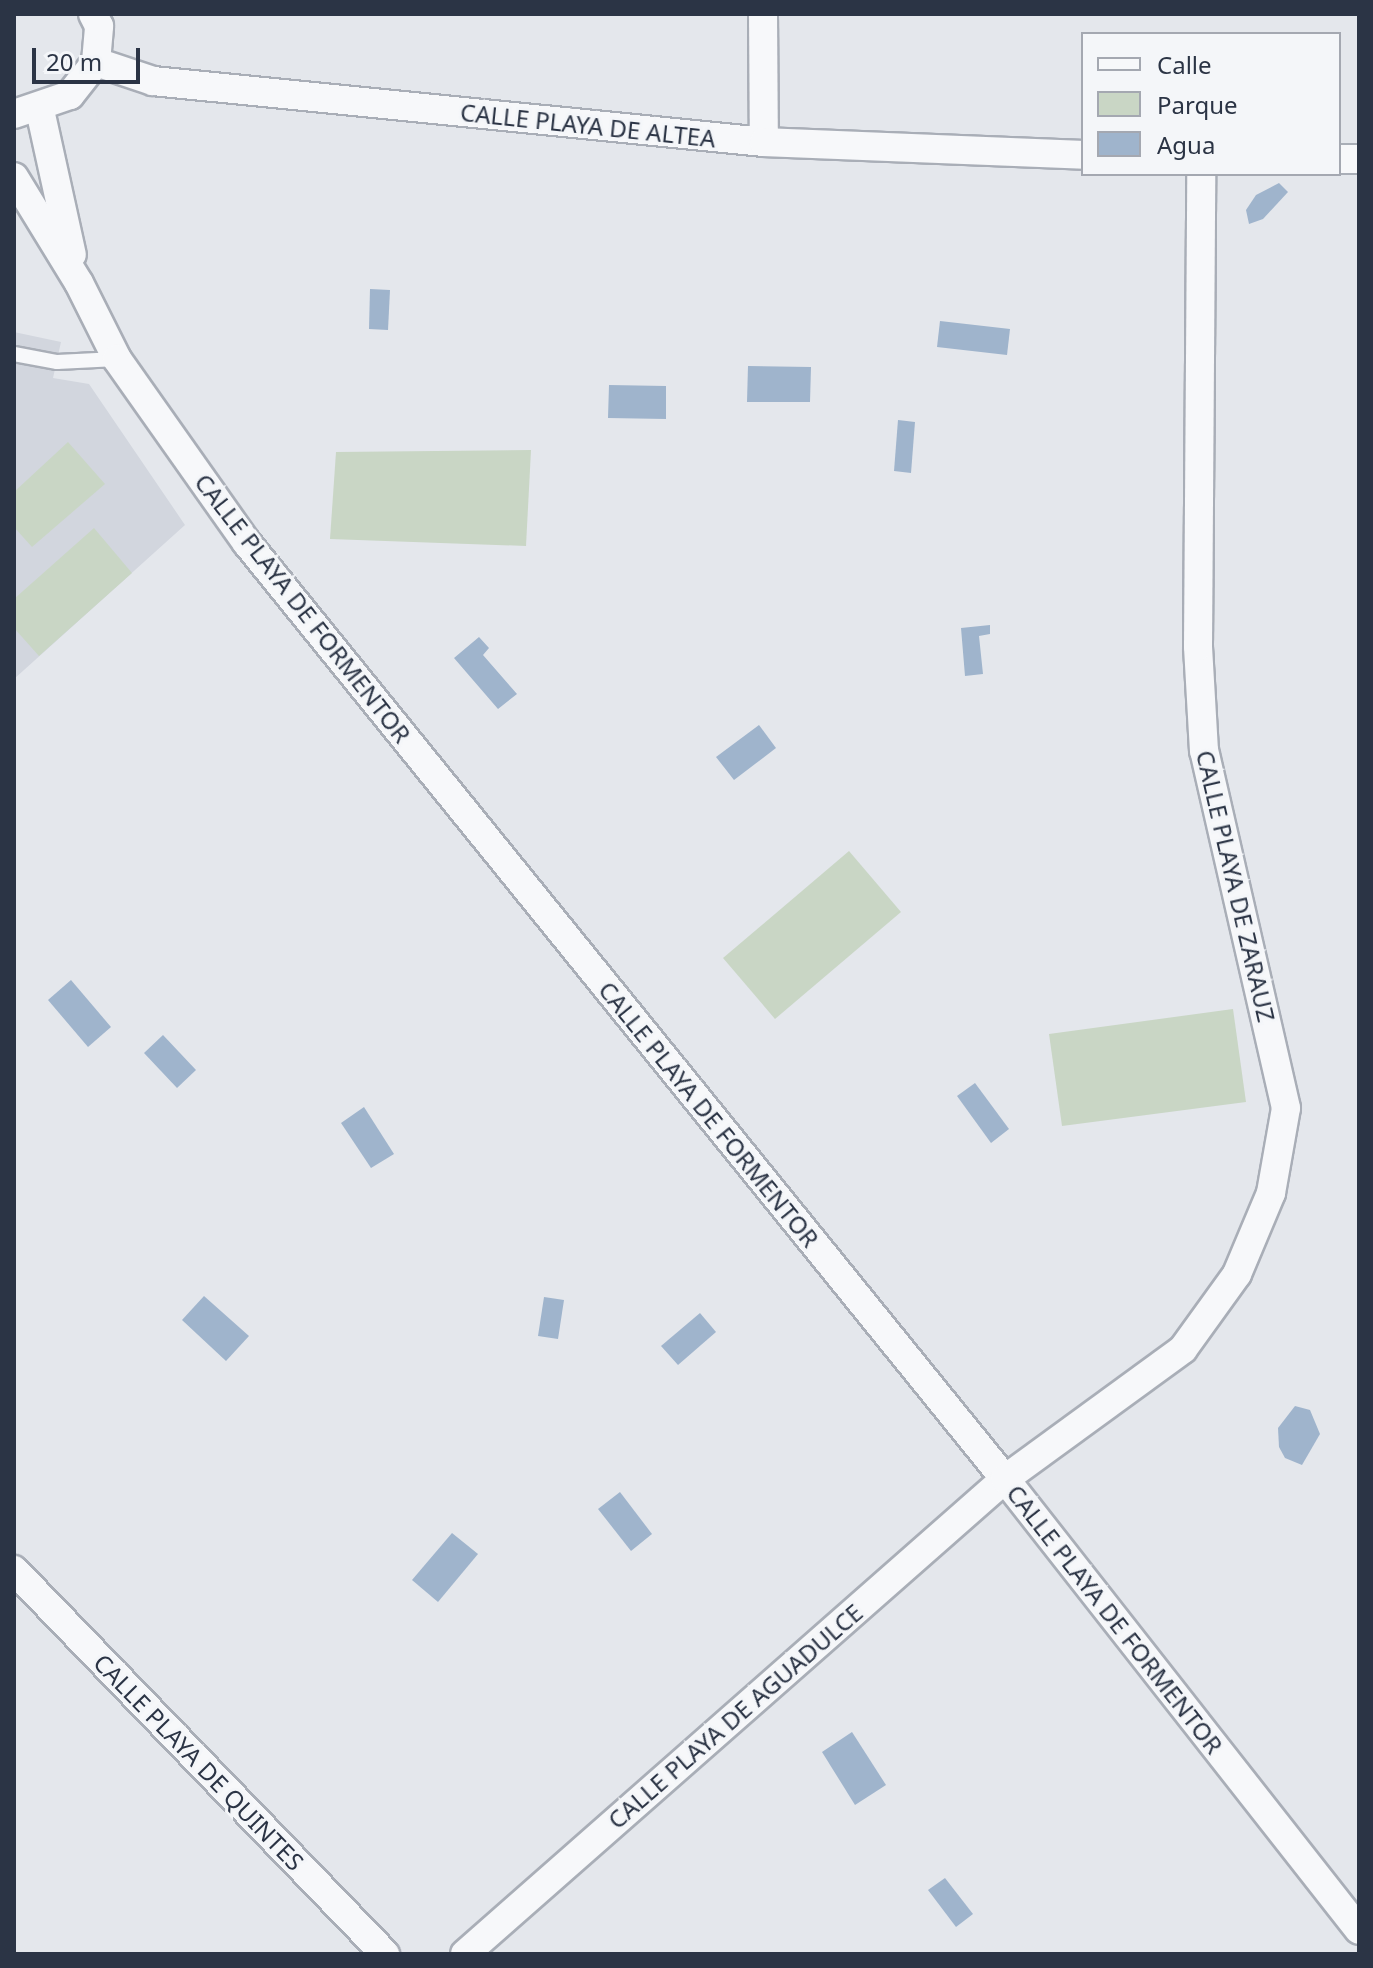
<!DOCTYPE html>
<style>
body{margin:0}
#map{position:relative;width:1373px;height:1968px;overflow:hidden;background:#e4e7ec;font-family:"Noto Sans",sans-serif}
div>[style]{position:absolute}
.built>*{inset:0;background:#d2d6de}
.green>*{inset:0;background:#c9d6c5}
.water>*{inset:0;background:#9fb4cc}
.roads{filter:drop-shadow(2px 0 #a9aeb7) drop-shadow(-2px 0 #a9aeb7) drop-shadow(0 2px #a9aeb7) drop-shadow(0 -2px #a9aeb7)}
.lane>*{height:14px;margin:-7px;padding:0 7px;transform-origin:7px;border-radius:7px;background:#f7f8fa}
.street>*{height:28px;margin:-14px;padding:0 14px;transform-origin:14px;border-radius:14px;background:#f7f8fa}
span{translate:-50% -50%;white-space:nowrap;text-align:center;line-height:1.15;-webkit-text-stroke:6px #f4f6f9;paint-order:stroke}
.street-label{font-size:24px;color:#2b3445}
.frame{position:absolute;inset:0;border:16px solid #2b3445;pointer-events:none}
.legend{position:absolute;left:1081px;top:32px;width:260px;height:144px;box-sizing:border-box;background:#f4f6f9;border:2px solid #a4a8b1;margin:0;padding:10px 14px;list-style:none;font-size:24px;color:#2b3445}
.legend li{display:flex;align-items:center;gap:16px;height:40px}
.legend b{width:40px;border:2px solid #a4a8b1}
.scale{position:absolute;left:32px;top:48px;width:108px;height:36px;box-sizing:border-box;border:4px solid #2b3445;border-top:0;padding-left:10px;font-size:24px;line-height:28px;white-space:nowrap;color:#2b3445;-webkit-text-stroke:6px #f4f6f9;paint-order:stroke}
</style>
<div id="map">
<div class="built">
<div style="clip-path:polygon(14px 332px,61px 342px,53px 378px,89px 384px,185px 525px,14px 679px)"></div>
</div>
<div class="green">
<div style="clip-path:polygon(68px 442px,105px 484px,32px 547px,14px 527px,14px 492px)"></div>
<div style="clip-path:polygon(531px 450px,526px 546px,330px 539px,336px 452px)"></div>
<div style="clip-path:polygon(94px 528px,132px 573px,39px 656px,14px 628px,14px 599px)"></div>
<div style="clip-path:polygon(849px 851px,901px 912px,775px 1019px,723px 958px)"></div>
<div style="clip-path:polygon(1233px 1009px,1246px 1102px,1062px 1126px,1049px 1034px)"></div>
</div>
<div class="water">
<div style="clip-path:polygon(1279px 183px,1288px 192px,1263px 219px,1249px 224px,1246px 210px,1256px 195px)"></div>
<div style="clip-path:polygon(370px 289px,390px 290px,388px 330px,369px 329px)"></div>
<div style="clip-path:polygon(940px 321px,1010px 329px,1007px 355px,937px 347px)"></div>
<div style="clip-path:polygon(748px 366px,811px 367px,810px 402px,747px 402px)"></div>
<div style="clip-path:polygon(609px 385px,666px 386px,666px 419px,608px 418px)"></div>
<div style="clip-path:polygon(898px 420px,915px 422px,911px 473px,894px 471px)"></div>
<div style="clip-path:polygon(990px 625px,990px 634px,979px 636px,983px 674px,965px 676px,961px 628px)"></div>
<div style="clip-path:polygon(479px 637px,489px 648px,483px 655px,517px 694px,498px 709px,454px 658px)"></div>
<div style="clip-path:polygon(759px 725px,776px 748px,734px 780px,716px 757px)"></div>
<div style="clip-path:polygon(71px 980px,111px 1027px,88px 1047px,48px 1000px)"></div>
<div style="clip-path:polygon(163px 1035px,196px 1070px,177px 1088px,144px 1053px)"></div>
<div style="clip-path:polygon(975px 1083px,1009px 1129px,991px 1143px,957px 1096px)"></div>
<div style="clip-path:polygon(364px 1107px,394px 1154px,371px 1168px,341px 1123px)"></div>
<div style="clip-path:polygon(204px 1296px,249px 1336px,226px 1361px,182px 1320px)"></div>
<div style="clip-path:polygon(544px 1297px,564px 1300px,558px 1339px,538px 1336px)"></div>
<div style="clip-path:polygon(700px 1313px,716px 1332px,678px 1365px,661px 1346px)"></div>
<div style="clip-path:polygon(1295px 1406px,1310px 1410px,1320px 1434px,1302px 1465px,1285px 1458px,1279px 1447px,1278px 1428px)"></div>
<div style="clip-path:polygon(620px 1492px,652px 1534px,631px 1551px,598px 1509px)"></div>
<div style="clip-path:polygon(452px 1533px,478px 1554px,438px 1602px,412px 1580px)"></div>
<div style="clip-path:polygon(852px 1732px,886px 1785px,855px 1805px,822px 1752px)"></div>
<div style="clip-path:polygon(945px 1878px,973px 1914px,956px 1927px,928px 1890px)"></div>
</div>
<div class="roads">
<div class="lane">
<div style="left:14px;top:354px;width:44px;rotate:10.5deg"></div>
<div style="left:57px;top:362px;width:60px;rotate:-2.9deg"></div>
</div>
<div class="street">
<div style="left:763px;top:14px;width:128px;rotate:89.6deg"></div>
<div style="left:96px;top:62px;width:60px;rotate:18.4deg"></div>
<div style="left:153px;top:81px;width:614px;rotate:5.7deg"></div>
<div style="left:764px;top:142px;width:319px;rotate:2.3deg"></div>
<div style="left:40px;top:110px;width:148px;rotate:77.6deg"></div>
<div style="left:14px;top:114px;width:59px;rotate:-18.7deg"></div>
<div style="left:70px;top:95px;width:42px;rotate:-51.8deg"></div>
<div style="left:96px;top:62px;width:36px;rotate:-85deg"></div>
<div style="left:99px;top:26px;width:13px;rotate:-117deg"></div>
<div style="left:1339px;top:159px;width:20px"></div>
<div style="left:14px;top:177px;width:124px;rotate:58.5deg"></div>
<div style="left:79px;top:283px;width:85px;rotate:63.4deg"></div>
<div style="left:117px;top:359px;width:225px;rotate:54.8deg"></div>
<div style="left:247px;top:543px;width:1204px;rotate:51deg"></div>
<div style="left:1005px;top:1479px;width:573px;rotate:51.87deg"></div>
<div style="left:14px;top:1570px;width:534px;rotate:45.99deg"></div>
<div style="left:465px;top:1954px;width:719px;rotate:-41.34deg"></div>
<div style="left:1005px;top:1479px;width:220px;rotate:-36.1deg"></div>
<div style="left:1183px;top:1349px;width:92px;rotate:-54.2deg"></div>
<div style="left:1237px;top:1274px;width:88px;rotate:-67.2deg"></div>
<div style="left:1271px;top:1193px;width:86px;rotate:-80deg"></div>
<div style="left:1286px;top:1108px;width:366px;rotate:-102.9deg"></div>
<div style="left:1204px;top:751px;width:105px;rotate:-93.3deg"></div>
<div style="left:1198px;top:646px;width:472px;rotate:-89.6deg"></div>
</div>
</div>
<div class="street-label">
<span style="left:588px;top:125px;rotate:6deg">CALLE PLAYA DE ALTEA</span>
<span style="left:303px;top:608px;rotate:52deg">CALLE PLAYA DE FORMENTOR</span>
<span style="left:1236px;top:886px;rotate:77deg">CALLE PLAYA DE ZARAUZ</span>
<span style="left:709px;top:1114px;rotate:51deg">CALLE PLAYA DE FORMENTOR</span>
<span style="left:1115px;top:1619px;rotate:52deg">CALLE PLAYA DE FORMENTOR</span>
<span style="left:735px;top:1716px;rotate:-41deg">CALLE PLAYA DE AGUADULCE</span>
<span style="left:199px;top:1762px;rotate:46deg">CALLE PLAYA DE QUINTES</span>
</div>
<div class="frame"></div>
<ul class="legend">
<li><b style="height:10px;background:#f7f8fa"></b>Calle</li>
<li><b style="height:22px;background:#c9d6c5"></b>Parque</li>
<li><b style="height:22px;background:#9fb4cc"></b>Agua</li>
</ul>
<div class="scale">20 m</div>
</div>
